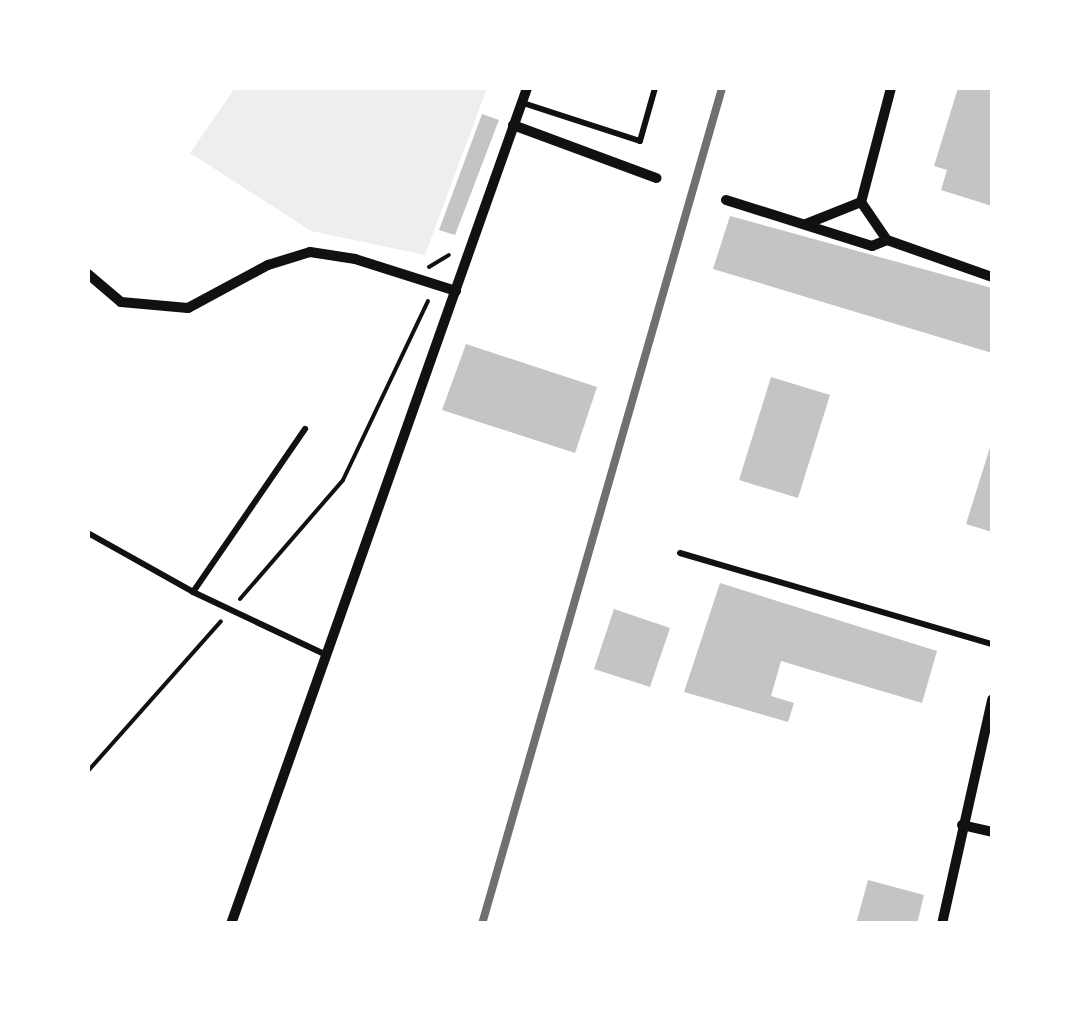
<!DOCTYPE html>
<style>
body{margin:0}
#map{position:relative;width:1080px;height:1011px;overflow:hidden;background:#fff;font-family:Barlow,sans-serif}
div>[style]{position:absolute}
.green>*{inset:0;background:#eee}
.building>*{inset:0;background:#c4c4c4}
.path>*{height:4px;margin:-2px;padding:0 2px;transform-origin:2px;border-radius:2px;background:#111}
.service>*{height:6px;margin:-3px;padding:0 3px;transform-origin:3px;border-radius:3px;background:#111}
.minor>*{height:10px;margin:-5px;padding:0 5px;transform-origin:5px;border-radius:5px;background:#111}
.rail>*{height:8px;margin:-4px;padding:0 4px;transform-origin:4px;border-radius:4px;background:#707070}
span{translate:-50% -50%;white-space:nowrap;text-align:center;line-height:1.15;-webkit-text-stroke:9px #fff;paint-order:stroke}
.frame{position:absolute;inset:0;border:90px solid #fff;pointer-events:none}
</style>
<div id="map">
<div class="green">
<div style="clip-path:polygon(235px 88px,487px 88px,425px 255px,311px 231px,190px 153px)"></div>
</div>
<div class="building">
<div style="clip-path:polygon(958px 88px,992px 88px,992px 206px,941px 190px,947px 170px,934px 166px)"></div>
<div style="clip-path:polygon(482px 114px,499px 120px,455px 235px,439px 230px)"></div>
<div style="clip-path:polygon(730px 216px,992px 288px,992px 353px,713px 269px)"></div>
<div style="clip-path:polygon(466px 344px,597px 387px,575px 453px,442px 410px)"></div>
<div style="clip-path:polygon(771px 377px,830px 395px,798px 498px,739px 480px)"></div>
<div style="clip-path:polygon(992px 441px,992px 532px,966px 524px)"></div>
<div style="clip-path:polygon(720px 583px,937px 651px,922px 703px,781px 661px,771px 696px,794px 703px,788px 722px,684px 692px)"></div>
<div style="clip-path:polygon(614px 609px,670px 628px,650px 687px,594px 669px)"></div>
<div style="clip-path:polygon(868px 880px,924px 895px,917px 924px,856px 924px)"></div>
</div>
<div class="path">
<div style="left:429px;top:267px;width:23px;rotate:-31deg"></div>
<div style="left:240px;top:599px;width:157px;rotate:-49.1deg"></div>
<div style="left:343px;top:480px;width:198px;rotate:-64.6deg"></div>
<div style="left:88px;top:771px;width:200px;rotate:-48.4deg"></div>
</div>
<div class="service">
<div style="left:523px;top:103px;width:123px;rotate:18deg"></div>
<div style="left:640px;top:141px;width:55px;rotate:-74.2deg"></div>
<div style="left:88px;top:533px;width:120px;rotate:29.3deg"></div>
<div style="left:193px;top:592px;width:198px;rotate:-55.5deg"></div>
<div style="left:680px;top:553px;width:325px;rotate:16.3deg"></div>
<div style="left:193px;top:592px;width:147px;rotate:25.3deg"></div>
</div>
<div class="minor">
<div style="left:891px;top:88px;width:118px;rotate:104.7deg"></div>
<div style="left:861px;top:202px;width:46px;rotate:55.6deg"></div>
<div style="left:887px;top:240px;width:111px;rotate:19.4deg"></div>
<div style="left:513px;top:125px;width:153px;rotate:20.3deg"></div>
<div style="left:726px;top:200px;width:153px;rotate:17.5deg"></div>
<div style="left:872px;top:246px;width:16px;rotate:-22deg"></div>
<div style="left:806px;top:224px;width:59px;rotate:-21.8deg"></div>
<div style="left:88px;top:274px;width:43px;rotate:40.3deg"></div>
<div style="left:121px;top:302px;width:67px;rotate:5.1deg"></div>
<div style="left:188px;top:308px;width:91px;rotate:-28.3deg"></div>
<div style="left:268px;top:265px;width:44px;rotate:-17.2deg"></div>
<div style="left:310px;top:252px;width:46px;rotate:8.8deg"></div>
<div style="left:355px;top:259px;width:106px;rotate:17.6deg"></div>
<div style="left:962px;top:825px;width:31px;rotate:13deg"></div>
<div style="left:231px;top:924px;width:887px;rotate:-70.5deg"></div>
<div style="left:942px;top:924px;width:230px;rotate:-77.4deg"></div>
</div>
<div class="rail">
<div style="left:482px;top:924px;width:870px;rotate:-73.98deg"></div>
</div>
<div class="frame"></div>
</div>
